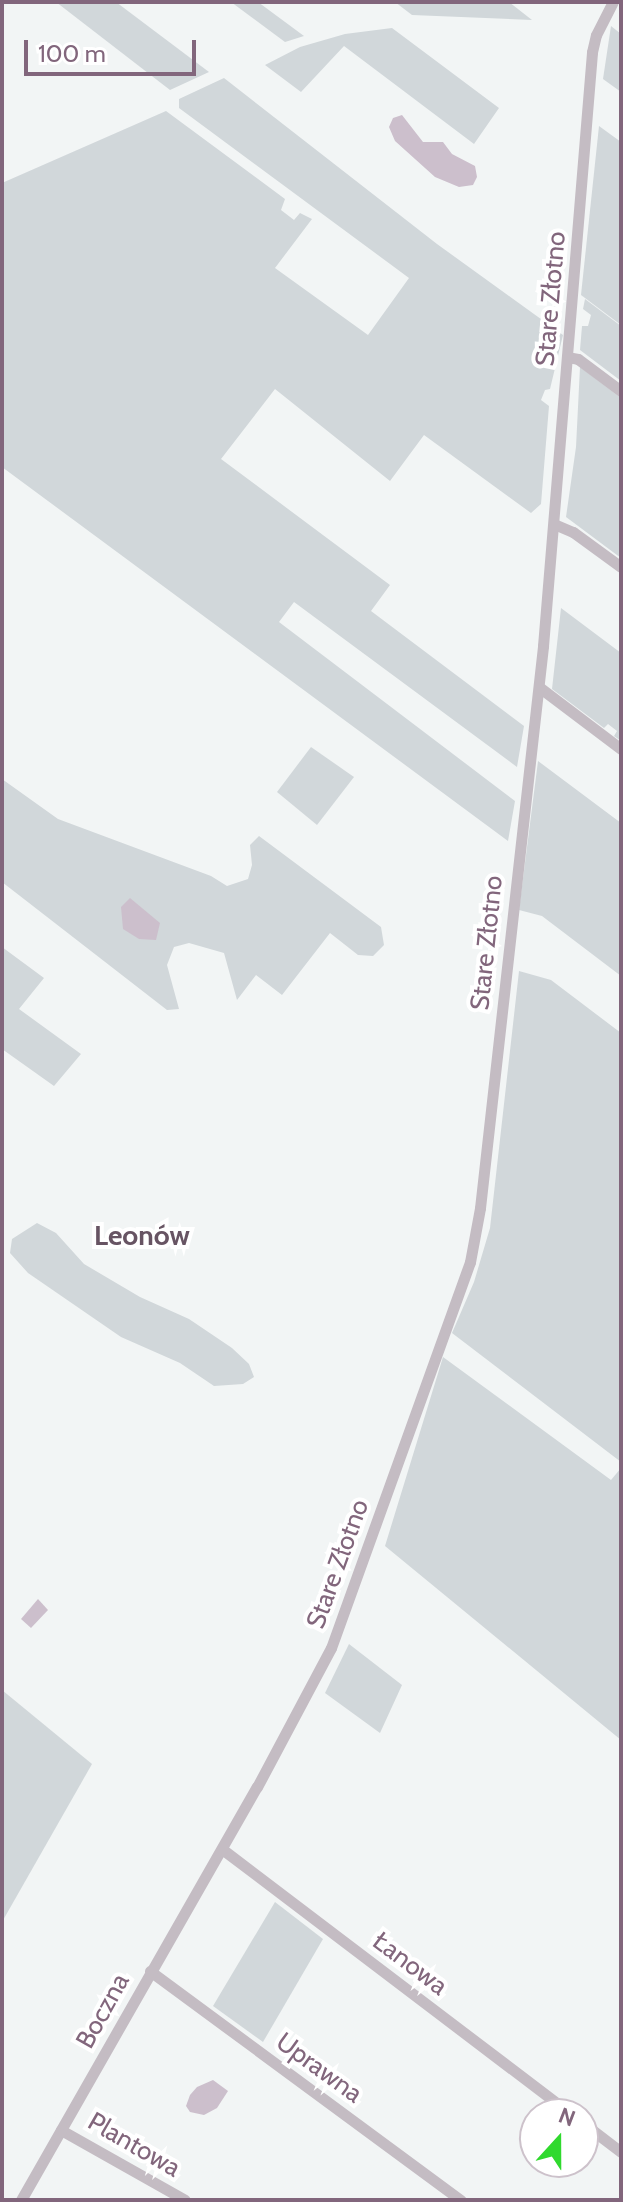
<!DOCTYPE html>
<meta charset="utf-8">
<style>
body{margin:0}
#map{position:relative;width:623px;height:2202px;overflow:hidden;background:#f2f5f5;font-family:Cabin,sans-serif}
div>[style]{position:absolute}
.green>*{inset:0;background:#d1d7da}
.water>*{inset:0;background:#ccbfcc}
.street>*{height:11px;margin:-5.5px;padding:0 5.5px;transform-origin:5.5px;border-radius:5.5px;background:#c4bcc3}
span{translate:-50% -50%;white-space:nowrap;text-align:center;line-height:1.15;-webkit-text-stroke:8px #fff;paint-order:stroke}
.street-label{font-size:26px;color:#82667c}
.neighbourhood-label{font-size:28px;color:#675463;font-weight:700}
.frame{position:absolute;inset:0;border:4px solid #82667c;pointer-events:none}
.north{position:absolute;left:519px;top:2098px;width:80px;height:80px;box-sizing:border-box;background:#fff;border:2px solid #cdc2cb;border-radius:50%;rotate:21deg;font-size:22px;font-weight:700;line-height:32px;text-align:center;color:#82667c}
.north::after{content:'';display:block;margin:auto;width:28px;height:36px;background:#30d92e;clip-path:polygon(50% 0,100% 100%,50% 72%,0 100%)}
.scale{position:absolute;left:24px;top:40px;width:172px;height:36px;box-sizing:border-box;border:4px solid #82667c;border-top:0;padding-left:10px;font-size:24px;line-height:28px;white-space:nowrap;color:#82667c;-webkit-text-stroke:6px #fff;paint-order:stroke}
</style>
<div id="map">
<div class="green">
<div style="clip-path:polygon(56px 2px,116px 2px,209px 72px,170px 90px)"></div>
<div style="clip-path:polygon(231px 2px,258px 2px,304px 36px,285px 42px)"></div>
<div style="clip-path:polygon(395px 2px,509px 2px,532px 20px,412px 15px)"></div>
<div style="clip-path:polygon(611px 26px,621px 34px,621px 92px,603px 79px)"></div>
<div style="clip-path:polygon(392px 28px,499px 108px,474px 144px,344px 46px,301px 92px,265px 65px,300px 47px,345px 34px)"></div>
<div style="clip-path:polygon(224px 78px,437px 244px,563px 335px,550px 389px,545px 390px,541px 400px,549px 406px,541px 504px,531px 513px,424px 435px,390px 481px,275px 389px,221px 459px,390px 585px,371px 611px,524px 726px,517px 767px,294px 602px,279px 622px,515px 801px,508px 841px,2px 467px,2px 183px,166px 111px,285px 199px,281px 210px,294px 220px,300px 213px,312px 219px,275px 268px,368px 335px,409px 278px,179px 108px,179px 99px)"></div>
<div style="clip-path:polygon(599px 126px,621px 142px,621px 325px,581px 295px)"></div>
<div style="clip-path:polygon(585px 299px,621px 326px,621px 381px,580px 350px,582px 326px,588px 326px,591px 315px,583px 309px)"></div>
<div style="clip-path:polygon(580px 367px,621px 398px,621px 558px,566px 517px,576px 447px)"></div>
<div style="clip-path:polygon(561px 608px,621px 653px,621px 741px,614px 736px,617px 731px,608px 724px,604px 728px,552px 689px)"></div>
<div style="clip-path:polygon(311px 747px,354px 777px,317px 825px,277px 792px)"></div>
<div style="clip-path:polygon(538px 761px,621px 823px,621px 976px,542px 916px,519px 910px)"></div>
<div style="clip-path:polygon(2px 779px,58px 819px,211px 876px,227px 886px,248px 879px,252px 865px,250px 845px,259px 836px,381px 927px,384px 945px,373px 956px,358px 955px,330px 933px,282px 995px,256px 975px,237px 1000px,224px 953px,189px 943px,174px 947px,167px 965px,179px 1009px,167px 1010px,2px 882px)"></div>
<div style="clip-path:polygon(2px 947px,44px 978px,19px 1009px,81px 1054px,54px 1086px,2px 1049px)"></div>
<div style="clip-path:polygon(519px 971px,551px 980px,621px 1033px,621px 1462px,452px 1333px,474px 1282px,490px 1228px)"></div>
<div style="clip-path:polygon(37px 1223px,56px 1233px,84px 1264px,140px 1297px,189px 1319px,232px 1348px,249px 1364px,254px 1377px,243px 1384px,214px 1386px,180px 1363px,121px 1337px,28px 1273px,10px 1253px,12px 1239px)"></div>
<div style="clip-path:polygon(443px 1357px,611px 1480px,621px 1468px,621px 1740px,385px 1546px)"></div>
<div style="clip-path:polygon(349px 1644px,402px 1685px,380px 1733px,325px 1693px)"></div>
<div style="clip-path:polygon(2px 1690px,92px 1764px,2px 1922px)"></div>
<div style="clip-path:polygon(275px 1902px,323px 1939px,263px 2042px,213px 2006px)"></div>
</div>
<div class="water">
<div style="clip-path:polygon(402px 115px,423px 142px,443px 142px,452px 154px,475px 166px,477px 177px,473px 185px,459px 187px,435px 177px,395px 141px,389px 127px,393px 118px)"></div>
<div style="clip-path:polygon(130px 898px,160px 923px,156px 940px,139px 939px,123px 929px,121px 907px)"></div>
<div style="clip-path:polygon(38px 1599px,48px 1610px,31px 1628px,21px 1619px)"></div>
<div style="clip-path:polygon(213px 2080px,228px 2091px,217px 2108px,204px 2115px,190px 2112px,186px 2106px,190px 2095px,197px 2087px)"></div>
</div>
<div class="street">
<div style="left:567px;top:357px;width:11px;rotate:10deg"></div>
<div style="left:578px;top:359px;width:54px;rotate:36.7deg"></div>
<div style="left:554px;top:524px;width:21px;rotate:23deg"></div>
<div style="left:573px;top:532px;width:59px;rotate:36.1deg"></div>
<div style="left:539px;top:687px;width:103px;rotate:37.1deg"></div>
<div style="left:222px;top:1849px;width:438px;rotate:37.2deg"></div>
<div style="left:150px;top:1971px;width:386px;rotate:36.4deg"></div>
<div style="left:583px;top:2123px;width:48px;rotate:37.3deg"></div>
<div style="left:61px;top:2130px;width:142px;rotate:29.4deg"></div>
<div style="left:21px;top:2200px;width:476px;rotate:-60.3deg"></div>
<div style="left:257px;top:1787px;width:157px;rotate:-62deg"></div>
<div style="left:331px;top:1648px;width:410px;rotate:-70.2deg"></div>
<div style="left:470px;top:1262px;width:55px;rotate:-79.5deg"></div>
<div style="left:480px;top:1208px;width:566px;rotate:-83.6deg"></div>
<div style="left:543px;top:646px;width:596px;rotate:-85.28deg"></div>
<div style="left:592px;top:52px;width:17px;rotate:-77deg"></div>
<div style="left:596px;top:35px;width:37px;rotate:-63deg"></div>
</div>
<div class="street-label">
<span style="left:551px;top:299px;rotate:-85deg">Stare Złotno</span>
<span style="left:487px;top:943px;rotate:-84deg">Stare Złotno</span>
<span style="left:338px;top:1564px;rotate:-70deg">Stare Złotno</span>
<span style="left:410px;top:1964px;rotate:37deg">Łanowa</span>
<span style="left:103px;top:2011px;rotate:-61deg">Boczna</span>
<span style="left:319px;top:2068px;rotate:36deg">Uprawna</span>
<span style="left:134px;top:2145px;rotate:30deg">Plantowa</span>
</div>
<div class="neighbourhood-label">
<span style="left:142px;top:1235px">Leonów</span>
</div>
<div class="frame"></div>
<div class="north">N</div>
<div class="scale">100 m</div>
</div>
